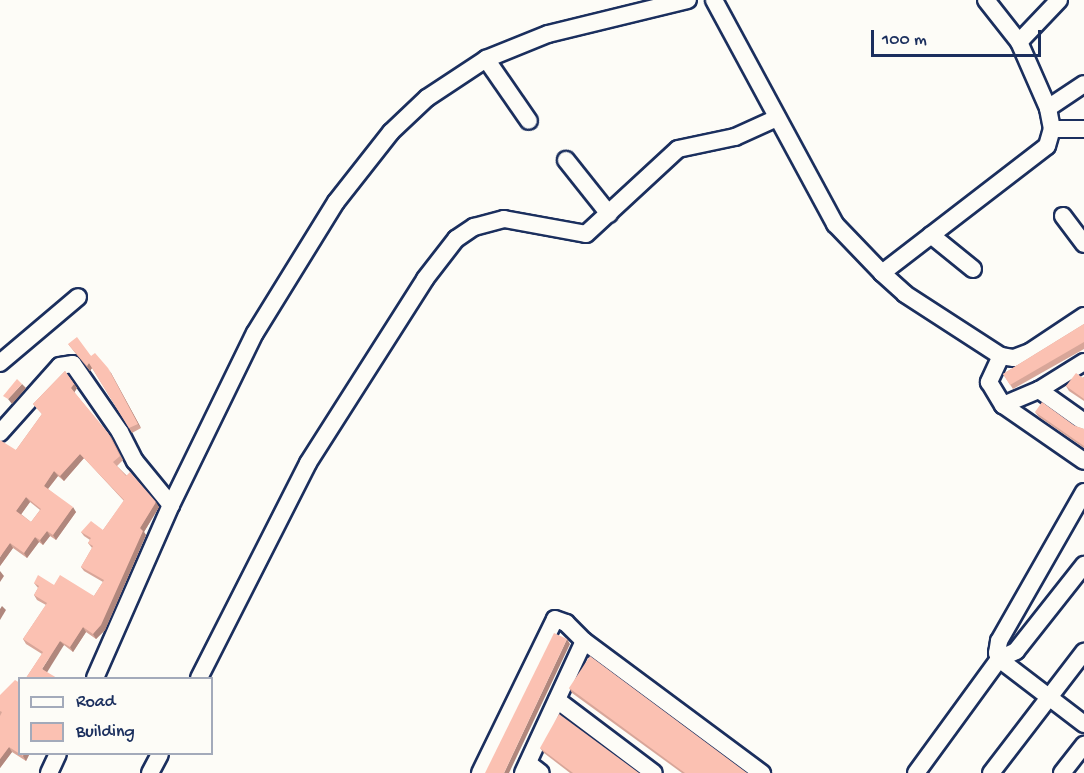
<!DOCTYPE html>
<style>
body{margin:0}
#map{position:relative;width:1084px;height:773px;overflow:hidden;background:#fdfcf7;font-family:"Gochi Hand",sans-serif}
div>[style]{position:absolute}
.roads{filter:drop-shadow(2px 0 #1b2f5e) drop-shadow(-2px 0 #1b2f5e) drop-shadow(0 2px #1b2f5e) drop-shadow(0 -2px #1b2f5e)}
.minor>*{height:16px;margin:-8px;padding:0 8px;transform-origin:8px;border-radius:8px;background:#fdfcf7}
.wall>*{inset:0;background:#d8a699}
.shaded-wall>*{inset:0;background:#b0877d}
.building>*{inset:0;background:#fbc1b2}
span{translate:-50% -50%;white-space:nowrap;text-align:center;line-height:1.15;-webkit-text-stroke:4.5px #fdfcf7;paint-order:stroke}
.legend{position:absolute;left:18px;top:677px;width:195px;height:78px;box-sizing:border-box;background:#fdfcf7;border:2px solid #a3aaba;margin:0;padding:8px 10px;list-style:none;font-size:18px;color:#1b2f5e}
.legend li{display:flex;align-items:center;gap:12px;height:30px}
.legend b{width:30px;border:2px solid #a3aaba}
.scale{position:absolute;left:871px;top:30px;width:170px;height:27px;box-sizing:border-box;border:3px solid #1b2f5e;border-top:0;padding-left:8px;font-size:18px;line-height:21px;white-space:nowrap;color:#1b2f5e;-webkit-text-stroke:4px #fdfcf7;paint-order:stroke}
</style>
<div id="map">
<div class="roads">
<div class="minor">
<div style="left:714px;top:0;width:255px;rotate:61.6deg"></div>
<div style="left:835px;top:224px;width:68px;rotate:46.2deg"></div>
<div style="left:882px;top:273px;width:208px;rotate:-37.6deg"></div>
<div style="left:1047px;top:146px;width:18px;rotate:-74deg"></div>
<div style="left:1052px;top:129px;width:21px;rotate:-101deg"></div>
<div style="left:1048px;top:108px;width:72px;rotate:-113.7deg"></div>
<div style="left:1019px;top:42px;width:58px;rotate:-46.4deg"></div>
<div style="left:986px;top:0;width:53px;rotate:51.8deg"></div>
<div style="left:486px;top:59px;width:75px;rotate:55.3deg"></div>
<div style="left:1048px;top:108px;width:43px;rotate:-33.7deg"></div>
<div style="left:1052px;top:129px;width:32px"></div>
<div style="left:566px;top:160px;width:69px;rotate:51.5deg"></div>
<div style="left:1063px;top:216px;width:35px;rotate:53deg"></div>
<div style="left:931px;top:235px;width:54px;rotate:39deg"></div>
<div style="left:882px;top:273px;width:31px;rotate:42deg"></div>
<div style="left:905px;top:294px;width:114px;rotate:32.9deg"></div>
<div style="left:1001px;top:356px;width:13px;rotate:9deg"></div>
<div style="left:1014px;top:358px;width:17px;rotate:-21deg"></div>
<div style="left:1030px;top:352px;width:65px;rotate:-33.7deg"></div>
<div style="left:1001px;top:356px;width:29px;rotate:115deg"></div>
<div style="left:989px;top:382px;width:27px;rotate:59deg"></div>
<div style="left:1003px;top:405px;width:98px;rotate:34.7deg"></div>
<div style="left:0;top:363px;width:102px;rotate:-40.2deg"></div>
<div style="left:1039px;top:390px;width:55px;rotate:35.4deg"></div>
<div style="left:1003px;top:405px;width:39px;rotate:-23deg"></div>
<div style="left:1039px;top:390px;width:53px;rotate:-31.9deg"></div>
<div style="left:0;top:433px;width:90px;rotate:-48.2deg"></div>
<div style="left:60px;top:366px;width:13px;rotate:-9deg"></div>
<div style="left:73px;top:364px;width:83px;rotate:55.3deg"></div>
<div style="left:120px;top:432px;width:33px;rotate:63deg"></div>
<div style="left:135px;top:461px;width:57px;rotate:50.7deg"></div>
<div style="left:1084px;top:492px;width:172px;rotate:119.7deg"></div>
<div style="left:999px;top:641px;width:12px;rotate:99deg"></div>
<div style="left:997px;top:653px;width:6px;rotate:72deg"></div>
<div style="left:999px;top:659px;width:107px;rotate:37.4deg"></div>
<div style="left:95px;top:678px;width:189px;rotate:-66.3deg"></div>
<div style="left:171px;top:505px;width:191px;rotate:-64deg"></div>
<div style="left:255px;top:333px;width:154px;rotate:-58.3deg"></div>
<div style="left:336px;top:202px;width:89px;rotate:-51.8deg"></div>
<div style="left:391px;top:132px;width:50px;rotate:-43.4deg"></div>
<div style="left:427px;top:98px;width:71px;rotate:-33.5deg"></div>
<div style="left:486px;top:59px;width:67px;rotate:-22deg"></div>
<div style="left:548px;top:34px;width:144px;rotate:-13.7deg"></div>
<div style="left:199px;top:678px;width:241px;rotate:-63.1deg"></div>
<div style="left:308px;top:463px;width:218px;rotate:-57.5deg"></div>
<div style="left:425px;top:279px;width:51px;rotate:-52.2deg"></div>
<div style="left:456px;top:239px;width:22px;rotate:-34deg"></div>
<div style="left:474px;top:227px;width:31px;rotate:-15deg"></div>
<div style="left:504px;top:219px;width:83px;rotate:10.4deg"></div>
<div style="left:586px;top:234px;width:125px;rotate:-42.7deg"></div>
<div style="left:678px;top:149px;width:58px;rotate:-11.9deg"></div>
<div style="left:735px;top:137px;width:46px;rotate:-24.3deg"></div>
<div style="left:557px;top:700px;width:121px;rotate:37deg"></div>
<div style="left:528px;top:763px;width:16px;rotate:38deg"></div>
<div style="left:49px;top:773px;width:21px;rotate:-65deg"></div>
<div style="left:150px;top:773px;width:21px;rotate:-62deg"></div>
<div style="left:480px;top:773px;width:171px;rotate:-64deg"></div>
<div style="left:555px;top:619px;width:12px;rotate:20deg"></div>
<div style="left:566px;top:623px;width:25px;rotate:45deg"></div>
<div style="left:584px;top:641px;width:222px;rotate:36.6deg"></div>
<div style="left:523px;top:773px;width:145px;rotate:-65.2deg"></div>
<div style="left:916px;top:773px;width:141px;rotate:-53.9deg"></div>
<div style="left:999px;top:659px;width:19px;rotate:-25deg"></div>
<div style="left:1016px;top:651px;width:110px;rotate:-51.7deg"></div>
<div style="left:991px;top:773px;width:153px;rotate:-52.5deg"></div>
<div style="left:1062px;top:773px;width:36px;rotate:-52deg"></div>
</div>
</div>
<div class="wall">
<div style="clip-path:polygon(1084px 324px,1084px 349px,1013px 389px,1003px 374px)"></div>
<div style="clip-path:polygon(68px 344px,91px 356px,111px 373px,141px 428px,132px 433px,92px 368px,90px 371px)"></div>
<div style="clip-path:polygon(evenodd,65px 371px,77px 388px,74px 392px,111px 437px,123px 460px,117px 466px,159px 507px,144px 532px,146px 535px,105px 630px,96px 639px,86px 632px,73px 652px,64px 645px,26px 678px,42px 654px,26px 644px,23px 639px,46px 605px,37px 600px,34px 595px,38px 588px,34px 583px,54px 585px,94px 596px,103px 582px,84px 571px,81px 567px,92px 548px,88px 543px,90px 540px,84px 536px,81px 532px,103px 530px,124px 501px,84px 458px,64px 481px,58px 476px,48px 489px,76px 512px,56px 540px,50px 536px,43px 545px,39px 542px,27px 558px,13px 548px,0 566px,16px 450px,42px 414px,33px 404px,65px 371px,30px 502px,40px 510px,31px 522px,21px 514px,30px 502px)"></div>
<div style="clip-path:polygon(1084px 377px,1084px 401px,1069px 391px,1066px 386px)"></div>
<div style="clip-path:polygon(1035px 412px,1084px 429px,1084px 448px,1039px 417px)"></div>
<div style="clip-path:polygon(569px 688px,747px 773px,682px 773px,572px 693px)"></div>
<div style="clip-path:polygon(0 695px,20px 753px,30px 753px,26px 761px,12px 752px,0 768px)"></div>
<div style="clip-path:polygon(540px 748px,639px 773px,570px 773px,544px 753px)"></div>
</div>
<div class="shaded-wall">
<div style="clip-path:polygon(89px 363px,92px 368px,90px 371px,87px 366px)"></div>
<div style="clip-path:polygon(108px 368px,111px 373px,141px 428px,138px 424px)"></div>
<div style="clip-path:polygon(22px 384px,26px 388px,12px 404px,8px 399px)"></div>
<div style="clip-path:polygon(74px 384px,77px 388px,74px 393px,71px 388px)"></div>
<div style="clip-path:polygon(80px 454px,84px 458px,64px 481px,60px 476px)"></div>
<div style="clip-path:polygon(54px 471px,58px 476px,47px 490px,44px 486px)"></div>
<div style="clip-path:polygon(26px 497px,30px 502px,20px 516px,16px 511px)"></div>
<div style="clip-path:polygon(156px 502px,159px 507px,144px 532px,146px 535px,105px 630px,96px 639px,93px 634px,140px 528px)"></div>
<div style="clip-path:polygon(73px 507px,76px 512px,56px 540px,53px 535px)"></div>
<div style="clip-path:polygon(47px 531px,50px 536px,43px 545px,40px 540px)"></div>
<div style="clip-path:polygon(35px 537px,39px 542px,27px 558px,24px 553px)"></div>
<div style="clip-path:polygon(10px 543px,13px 548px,0 566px,0 557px)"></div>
<div style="clip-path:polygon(0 571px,4px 576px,0 582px)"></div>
<div style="clip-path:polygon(2px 606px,6px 610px,0 620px,0 609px)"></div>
<div style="clip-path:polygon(83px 627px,86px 632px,73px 652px,70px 647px)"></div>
<div style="clip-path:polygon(567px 639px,570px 644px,509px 773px,504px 773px)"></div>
<div style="clip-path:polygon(60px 641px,64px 645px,46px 674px,42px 669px)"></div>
<div style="clip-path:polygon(9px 747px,12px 752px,0 768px,0 759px)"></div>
<div style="clip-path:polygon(24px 753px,30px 753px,26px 761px,23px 756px)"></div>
</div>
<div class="building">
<div style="clip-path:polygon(1084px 324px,1084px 342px,1010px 385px,1003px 374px)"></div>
<div style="clip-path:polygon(77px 337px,91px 356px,95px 353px,108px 368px,138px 424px,129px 428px,89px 363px,87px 366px,68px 344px)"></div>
<div style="clip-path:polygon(evenodd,65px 371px,74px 384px,71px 388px,108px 433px,120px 456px,113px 462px,126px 476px,130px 472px,156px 502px,140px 528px,143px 531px,101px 625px,93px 634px,83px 627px,70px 647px,60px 641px,42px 669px,57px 678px,26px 678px,43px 652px,23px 639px,47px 603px,34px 595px,39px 586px,34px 583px,38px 575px,54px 585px,60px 575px,94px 596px,104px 580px,81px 567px,93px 546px,88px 543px,91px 538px,81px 532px,91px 521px,103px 530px,124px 500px,80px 454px,60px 476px,54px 471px,44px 486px,73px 507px,53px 535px,47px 531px,40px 540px,35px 537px,24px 553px,10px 543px,0 557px,0 440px,16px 450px,42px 414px,33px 404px,65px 371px,26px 497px,41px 509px,31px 522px,16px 511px,26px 497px)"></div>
<div style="clip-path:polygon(1076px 373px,1083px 378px,1084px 377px,1084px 399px,1066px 386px)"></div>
<div style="clip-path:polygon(17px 379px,22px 384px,8px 399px,3px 396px)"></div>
<div style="clip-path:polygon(1042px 402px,1075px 426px,1084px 429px,1084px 446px,1035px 412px)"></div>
<div style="clip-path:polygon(554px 633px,567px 639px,504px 773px,485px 773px)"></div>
<div style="clip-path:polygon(590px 656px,747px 773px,685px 773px,569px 688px)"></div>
<div style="clip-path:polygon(15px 680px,20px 683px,20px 753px,24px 753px,23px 756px,9px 747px,0 759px,0 716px,2px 712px,0 711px,0 695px)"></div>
<div style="clip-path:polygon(559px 714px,639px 773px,573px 773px,540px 748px)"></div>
</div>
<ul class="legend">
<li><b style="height:8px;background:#fdfcf7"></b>Road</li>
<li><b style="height:16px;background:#fbc1b2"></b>Building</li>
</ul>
<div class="scale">100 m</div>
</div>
